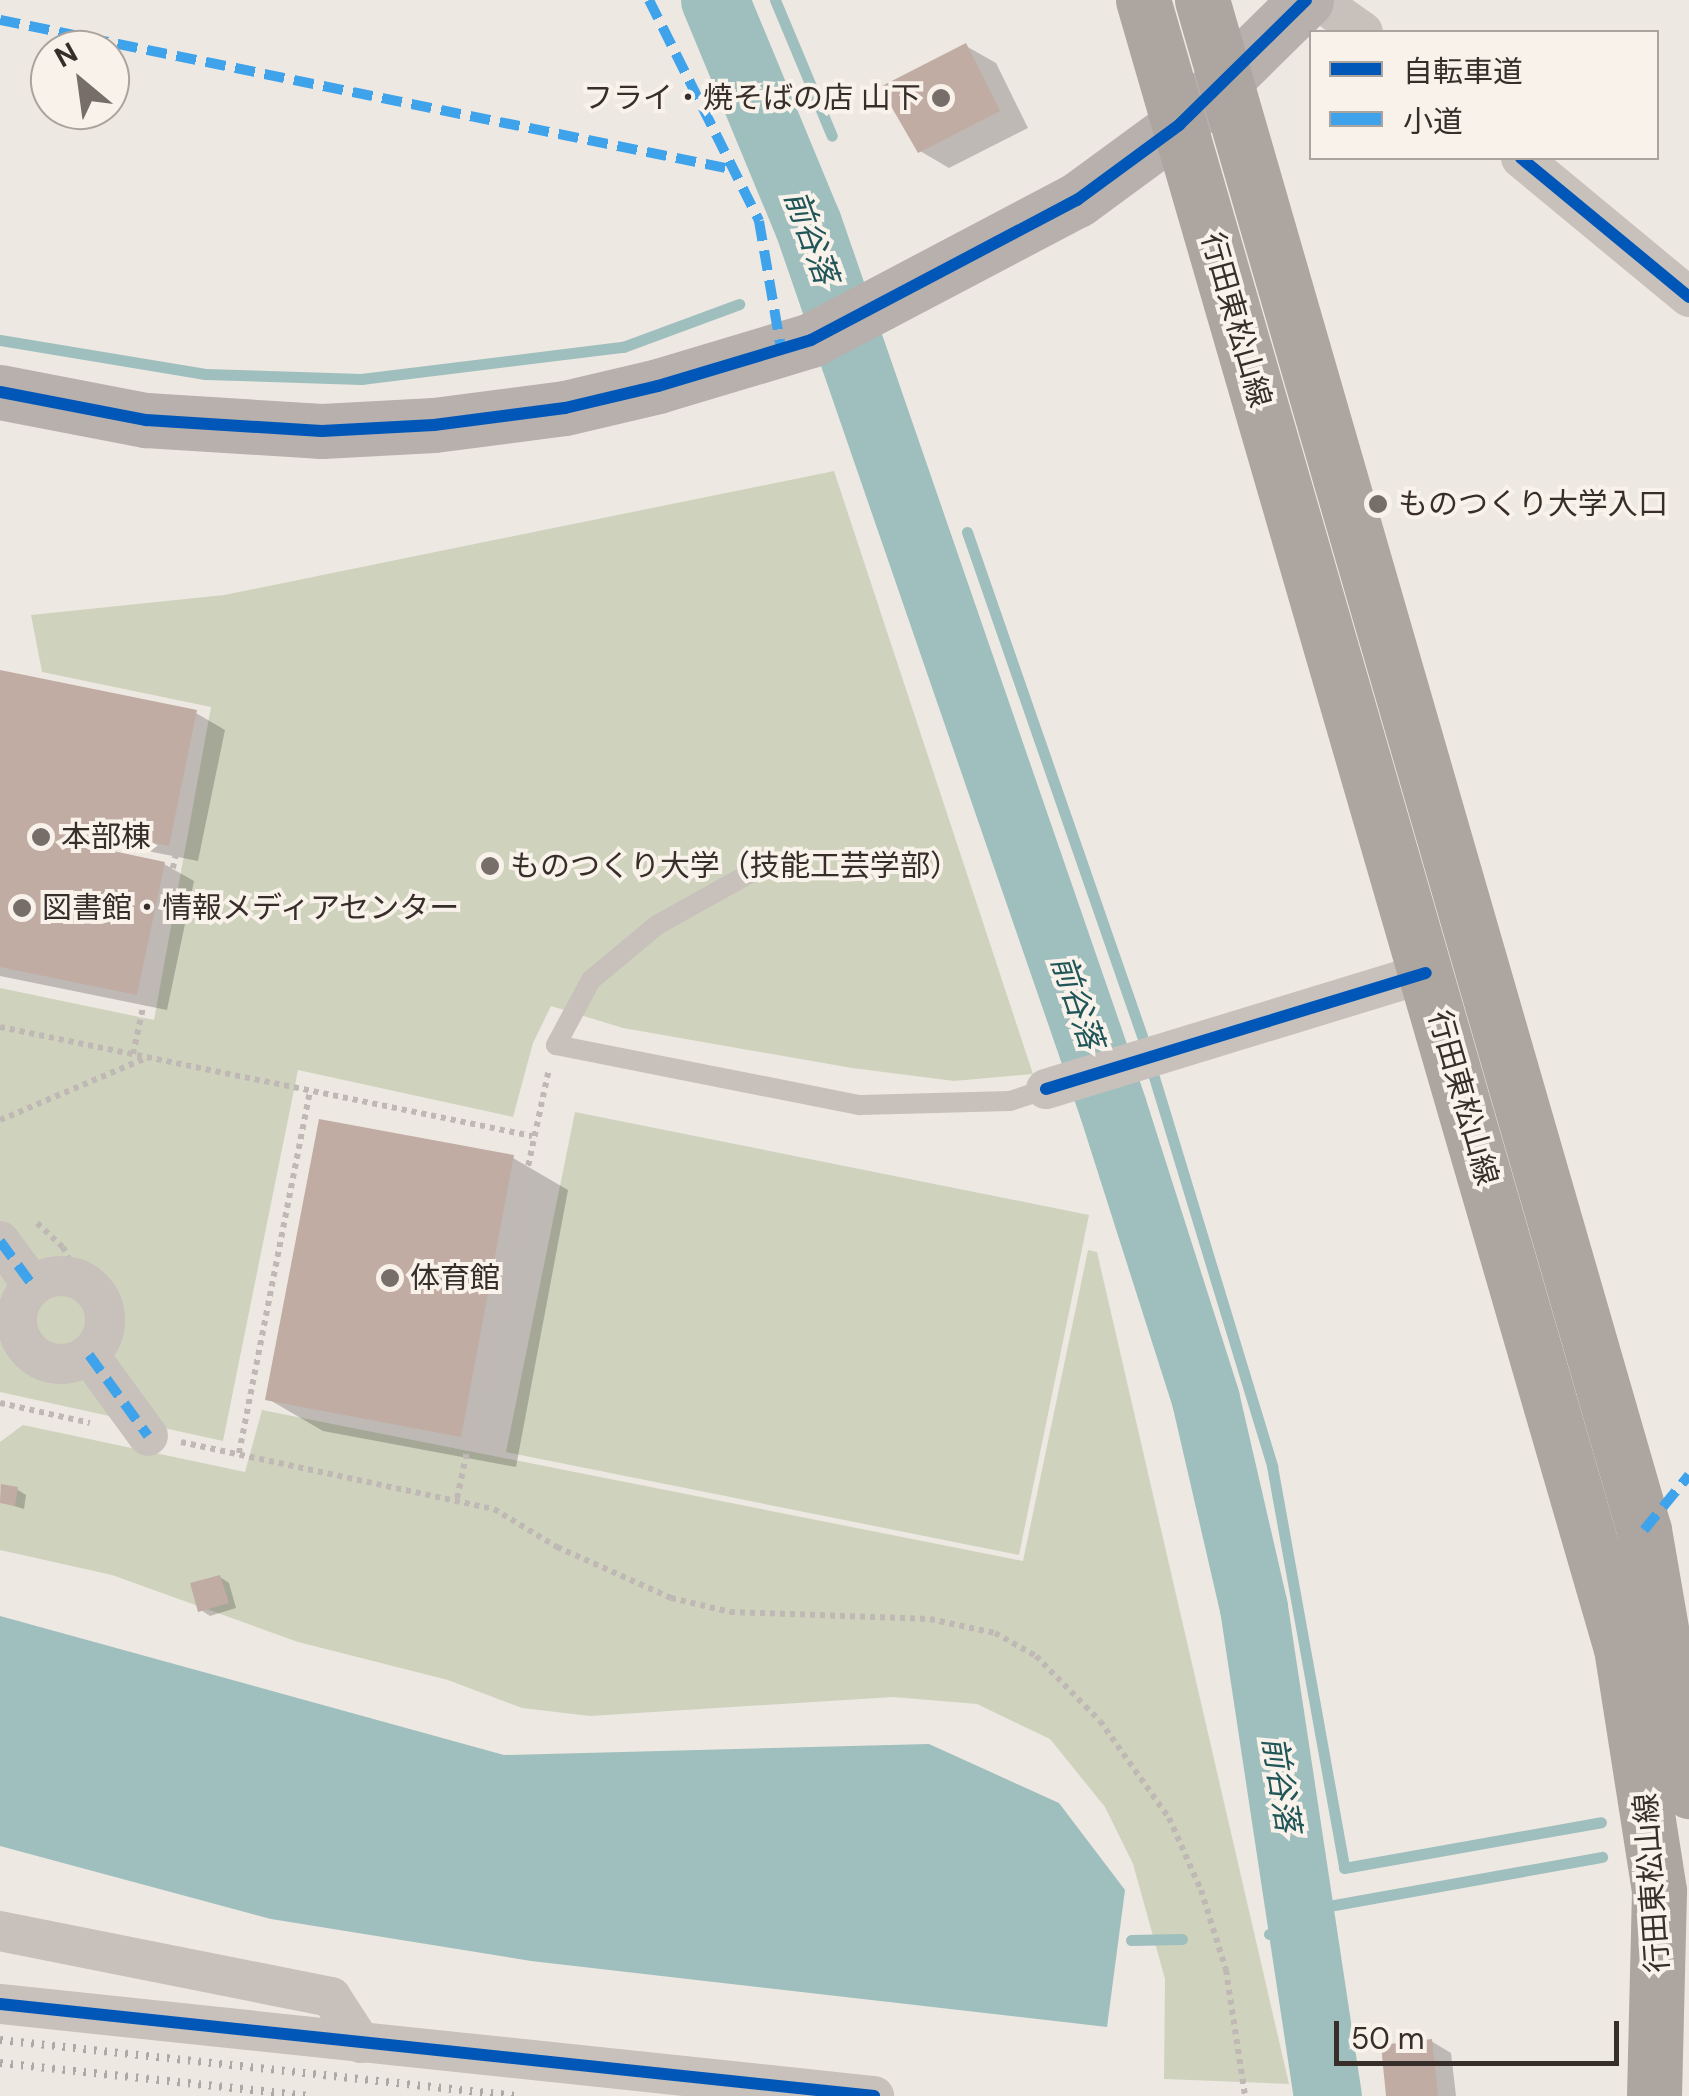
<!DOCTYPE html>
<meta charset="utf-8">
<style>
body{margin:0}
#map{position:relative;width:1689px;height:2096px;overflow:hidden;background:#eee8e2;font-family:"DM Sans","Noto Sans JP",sans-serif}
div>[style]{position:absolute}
.green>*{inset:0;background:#cfd3bd}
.water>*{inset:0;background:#9fbfbe}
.shadow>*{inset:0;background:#0003}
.stream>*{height:11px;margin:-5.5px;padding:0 5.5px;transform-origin:5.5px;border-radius:5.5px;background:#9fbfbe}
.river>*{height:68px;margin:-34px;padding:0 34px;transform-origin:34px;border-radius:34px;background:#9fbfbe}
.building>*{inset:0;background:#c1aca4}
.path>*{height:6px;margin-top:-3px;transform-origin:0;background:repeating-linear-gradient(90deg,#bfb8b4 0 5px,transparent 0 10px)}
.lane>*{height:20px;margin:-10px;padding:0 10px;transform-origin:10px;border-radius:10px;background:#c7c0bb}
.street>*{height:40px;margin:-20px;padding:0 20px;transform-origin:20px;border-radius:20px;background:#c7c0bb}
.street>.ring{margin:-20px;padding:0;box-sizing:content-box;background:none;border:40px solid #c7c0bb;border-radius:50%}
.secondary>*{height:55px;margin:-27.5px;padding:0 27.5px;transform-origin:27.5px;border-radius:27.5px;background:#b7b0ac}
.primary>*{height:55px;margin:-27.5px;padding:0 27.5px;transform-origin:27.5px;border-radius:27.5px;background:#aca5a0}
.rail>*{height:8px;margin-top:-4px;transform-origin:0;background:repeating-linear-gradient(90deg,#aea9a5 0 2.5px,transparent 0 10.5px)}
.quiet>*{height:10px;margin-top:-5px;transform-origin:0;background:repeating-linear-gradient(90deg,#3fa3eb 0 20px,transparent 0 30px)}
.cycleway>*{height:12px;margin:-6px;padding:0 6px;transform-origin:6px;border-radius:6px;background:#0057b8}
.dots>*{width:28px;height:28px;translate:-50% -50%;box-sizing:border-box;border:5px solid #f9f2ea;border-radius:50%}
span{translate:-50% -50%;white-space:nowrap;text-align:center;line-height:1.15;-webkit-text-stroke:8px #f9f2ea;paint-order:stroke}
.poi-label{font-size:30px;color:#372d29}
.right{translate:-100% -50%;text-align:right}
.left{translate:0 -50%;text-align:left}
.street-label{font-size:30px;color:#372d29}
.water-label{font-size:32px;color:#205658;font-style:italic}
.legend{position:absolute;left:1309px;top:30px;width:350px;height:130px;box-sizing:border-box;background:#f9f2ea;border:2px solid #aba39d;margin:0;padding:12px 18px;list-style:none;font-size:30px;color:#372d29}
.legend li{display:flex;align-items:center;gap:20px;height:50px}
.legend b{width:50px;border:2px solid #aba39d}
.north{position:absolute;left:30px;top:30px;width:100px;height:100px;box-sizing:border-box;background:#f9f2ea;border:2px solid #aba39d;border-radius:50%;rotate:331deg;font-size:28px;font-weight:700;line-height:40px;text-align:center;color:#372d29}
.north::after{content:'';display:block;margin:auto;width:35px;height:45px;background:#776e6a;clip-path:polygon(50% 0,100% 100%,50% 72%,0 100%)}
.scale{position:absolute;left:1334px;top:2021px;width:285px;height:45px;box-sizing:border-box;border:5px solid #372d29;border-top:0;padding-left:12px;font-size:30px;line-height:35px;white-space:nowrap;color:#372d29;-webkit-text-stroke:8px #f9f2ea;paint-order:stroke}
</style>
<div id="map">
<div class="green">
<div style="clip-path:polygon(834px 471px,1033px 1074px,954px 1081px,852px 1068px,623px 1028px,551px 1006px,533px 1043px,513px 1117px,298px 1070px,223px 1441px,0 1392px,0 988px,154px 1020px,211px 707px,42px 672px,31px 615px,224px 595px)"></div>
<div style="clip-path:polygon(575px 1112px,1089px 1215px,1019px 1555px,506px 1452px)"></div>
<div style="clip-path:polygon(1088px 1250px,1097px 1252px,1289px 2084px,1164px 2079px,1165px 1979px,1133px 1864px,1105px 1807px,1050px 1739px,977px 1704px,893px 1697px,590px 1716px,522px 1708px,448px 1680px,298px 1642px,112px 1575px,0 1550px,0 1442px,23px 1425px,245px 1472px,262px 1410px,1023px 1561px)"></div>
</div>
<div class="water">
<div style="clip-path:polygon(0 1616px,504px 1755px,929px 1744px,1059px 1803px,1125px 1890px,1107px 2027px,531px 1961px,271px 1919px,0 1846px)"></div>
</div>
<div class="shadow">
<div style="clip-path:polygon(966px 46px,996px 63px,1028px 128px,949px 168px,920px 151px)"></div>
<div style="clip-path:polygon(0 673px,196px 713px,225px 730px,198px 861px,112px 844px,111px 853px,164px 864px,194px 881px,167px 1010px,0 976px)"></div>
<div style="clip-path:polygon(513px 1158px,568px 1190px,516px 1467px,323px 1431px,268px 1399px)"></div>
<div style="clip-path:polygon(18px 1490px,26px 1495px,24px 1509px,1px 1502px)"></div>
<div style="clip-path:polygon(220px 1577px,229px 1583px,236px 1608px,210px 1616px,201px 1610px)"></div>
<div style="clip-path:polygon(1431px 2041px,1451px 2053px,1456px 2096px,1389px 2096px)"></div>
</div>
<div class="stream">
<div style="left:775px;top:0;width:147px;rotate:67.3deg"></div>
<div style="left:800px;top:273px;width:24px;rotate:-28deg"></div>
<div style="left:0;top:340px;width:208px;rotate:9.4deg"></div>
<div style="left:205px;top:374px;width:156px;rotate:1.8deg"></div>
<div style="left:361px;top:379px;width:264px;rotate:-7deg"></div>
<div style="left:623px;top:347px;width:124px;rotate:-20.3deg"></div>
<div style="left:967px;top:532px;width:534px;rotate:70.85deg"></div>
<div style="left:1154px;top:1077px;width:407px;rotate:73.1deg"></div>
<div style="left:1272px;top:1466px;width:408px;rotate:79.8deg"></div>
<div style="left:1344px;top:1868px;width:261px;rotate:-10.1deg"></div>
<div style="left:1301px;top:1911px;width:306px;rotate:-10.2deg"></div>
<div style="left:1269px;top:1934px;width:35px;rotate:-3deg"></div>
<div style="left:1131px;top:1940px;width:51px;rotate:-1.1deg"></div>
</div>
<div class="river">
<div style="left:715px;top:0;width:243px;rotate:67.5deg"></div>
<div style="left:808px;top:224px;width:935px;rotate:70.96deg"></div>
<div style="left:1113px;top:1108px;width:306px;rotate:72.3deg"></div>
<div style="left:1206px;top:1400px;width:213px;rotate:77deg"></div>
<div style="left:1254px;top:1608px;width:494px;rotate:81.4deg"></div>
</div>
<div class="building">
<div style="clip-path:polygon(966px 43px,1000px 111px,918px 153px,880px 87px)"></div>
<div style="clip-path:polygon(0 670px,197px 710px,169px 846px,83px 829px,80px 844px,165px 862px,137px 995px,0 967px)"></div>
<div style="clip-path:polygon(319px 1119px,514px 1155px,461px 1437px,265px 1400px)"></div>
<div style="clip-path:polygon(1px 1484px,18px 1487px,15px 1506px,0 1503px)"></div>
<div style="clip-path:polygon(220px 1575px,229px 1603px,198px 1612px,190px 1583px)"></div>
<div style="clip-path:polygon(1432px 2039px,1438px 2096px,1386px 2096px,1381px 2045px)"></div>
</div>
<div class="path">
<div style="left:0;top:1027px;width:543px;rotate:11.58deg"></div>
<div style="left:133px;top:1054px;width:271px;rotate:-77.9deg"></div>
<div style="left:0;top:1120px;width:159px;rotate:-23deg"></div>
<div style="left:37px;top:1223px;width:35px;rotate:43deg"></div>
<div style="left:63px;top:1247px;width:35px;rotate:65deg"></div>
<div style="left:0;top:1403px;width:92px;rotate:12.5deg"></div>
<div style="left:181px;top:1442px;width:320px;rotate:12.1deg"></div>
<div style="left:494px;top:1509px;width:74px;rotate:31.1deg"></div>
<div style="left:557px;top:1547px;width:125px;rotate:24.1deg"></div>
<div style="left:671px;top:1598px;width:61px;rotate:13.3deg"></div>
<div style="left:730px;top:1612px;width:200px;rotate:2deg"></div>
<div style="left:930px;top:1619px;width:66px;rotate:12.2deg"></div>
<div style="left:995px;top:1633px;width:47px;rotate:29.3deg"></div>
<div style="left:1036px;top:1656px;width:91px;rotate:45.4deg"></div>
<div style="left:1100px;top:1721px;width:119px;rotate:54.6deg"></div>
<div style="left:1169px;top:1818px;width:79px;rotate:66deg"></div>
<div style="left:1201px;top:1890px;width:84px;rotate:72.6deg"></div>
<div style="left:1226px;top:1970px;width:127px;rotate:81.4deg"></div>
<div style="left:239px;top:1453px;width:369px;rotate:-78.9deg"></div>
<div style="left:457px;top:1498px;width:438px;rotate:-77.9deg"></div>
</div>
<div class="lane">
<div style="left:754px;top:871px;width:111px;rotate:150.9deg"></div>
<div style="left:657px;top:925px;width:86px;rotate:140.2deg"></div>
<div style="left:591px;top:980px;width:74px;rotate:118.3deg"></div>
<div style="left:556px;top:1045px;width:310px;rotate:11.2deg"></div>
<div style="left:860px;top:1105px;width:150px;rotate:-1.5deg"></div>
<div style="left:1010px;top:1101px;width:38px;rotate:-18deg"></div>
</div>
<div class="street">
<div style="left:1318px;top:0;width:55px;rotate:35.4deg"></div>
<div style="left:1521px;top:158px;width:218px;rotate:39.6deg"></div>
<div style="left:1046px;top:1089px;width:397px;rotate:-17deg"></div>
<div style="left:0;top:1241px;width:56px;rotate:53.7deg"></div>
<div class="ring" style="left:17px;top:1276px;width:48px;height:48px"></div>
<div style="left:89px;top:1355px;width:100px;rotate:53.9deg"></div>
<div style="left:0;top:1931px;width:338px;rotate:11.3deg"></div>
<div style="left:331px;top:1997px;width:55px;rotate:56.9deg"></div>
<div style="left:0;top:2004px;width:879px;rotate:6.01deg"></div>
</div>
<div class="secondary">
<div style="left:0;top:392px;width:149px;rotate:10.9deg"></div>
<div style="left:146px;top:420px;width:176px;rotate:3.6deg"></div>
<div style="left:322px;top:431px;width:112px;rotate:-3.1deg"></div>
<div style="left:434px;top:425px;width:132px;rotate:-7.4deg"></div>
<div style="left:565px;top:408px;width:96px;rotate:-13.3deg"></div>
<div style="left:658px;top:386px;width:160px;rotate:-16.7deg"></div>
<div style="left:811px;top:340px;width:301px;rotate:-27.8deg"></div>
<div style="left:1077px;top:200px;width:127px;rotate:-36.3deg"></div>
<div style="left:1179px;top:125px;width:178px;rotate:-44.5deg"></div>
</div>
<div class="primary">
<div style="left:1143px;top:0;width:1716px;rotate:73.83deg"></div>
<div style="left:1621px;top:1648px;width:246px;rotate:81.1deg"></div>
<div style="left:1659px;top:1891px;width:205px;rotate:91.4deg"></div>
<div style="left:1202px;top:0;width:1593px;rotate:73.89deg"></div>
<div style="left:1644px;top:1530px;width:265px;rotate:80.2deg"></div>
</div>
<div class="rail">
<div style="left:0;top:2040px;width:519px;rotate:6.19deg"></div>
<div style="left:0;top:2063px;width:310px;rotate:6.1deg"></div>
</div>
<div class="quiet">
<div style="left:649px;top:0;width:247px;rotate:63.5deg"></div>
<div style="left:759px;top:221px;width:130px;rotate:80.2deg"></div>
<div style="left:0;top:20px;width:750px;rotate:11.53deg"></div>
<div style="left:0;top:1241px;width:56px;rotate:53.7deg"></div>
<div style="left:89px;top:1355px;width:100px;rotate:53.9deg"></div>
<div style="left:1644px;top:1530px;width:71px;rotate:-50.7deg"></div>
</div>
<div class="cycleway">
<div style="left:1521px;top:158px;width:218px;rotate:39.6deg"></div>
<div style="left:0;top:392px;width:149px;rotate:10.9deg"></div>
<div style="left:146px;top:420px;width:176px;rotate:3.6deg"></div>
<div style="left:322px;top:431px;width:112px;rotate:-3.1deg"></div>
<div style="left:434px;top:425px;width:132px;rotate:-7.4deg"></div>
<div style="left:565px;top:408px;width:96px;rotate:-13.3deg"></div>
<div style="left:658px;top:386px;width:160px;rotate:-16.7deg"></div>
<div style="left:811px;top:340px;width:301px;rotate:-27.8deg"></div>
<div style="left:1077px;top:200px;width:127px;rotate:-36.3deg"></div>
<div style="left:1179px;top:125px;width:178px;rotate:-44.5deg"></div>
<div style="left:1046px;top:1089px;width:397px;rotate:-17deg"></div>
<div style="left:0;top:2004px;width:879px;rotate:6.01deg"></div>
</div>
<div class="dots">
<div style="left:941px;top:98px;background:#776e6a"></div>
<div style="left:1378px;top:504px;background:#776e6a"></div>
<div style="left:41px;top:837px;background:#776e6a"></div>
<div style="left:490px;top:866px;background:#776e6a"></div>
<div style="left:22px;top:908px;background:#776e6a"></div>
<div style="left:390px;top:1278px;background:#776e6a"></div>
</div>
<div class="poi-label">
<span class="right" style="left:921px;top:98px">フライ・焼そばの店 山下</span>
<span class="left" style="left:1398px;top:504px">ものつくり大学入口</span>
<span class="left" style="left:61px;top:837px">本部棟</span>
<span class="left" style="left:510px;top:866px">ものつくり大学（技能工芸学部）</span>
<span class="left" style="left:42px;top:908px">図書館・情報メディアセンター</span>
<span class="left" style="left:410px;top:1278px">体育館</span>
</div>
<div class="street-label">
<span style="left:1236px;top:320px;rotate:74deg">行田東松山線</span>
<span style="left:1463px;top:1098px;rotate:74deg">行田東松山線</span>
<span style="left:1652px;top:1883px;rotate:-94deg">行田東松山線</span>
</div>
<div class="water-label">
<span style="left:811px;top:237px;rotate:70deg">前谷落</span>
<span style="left:1077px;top:1002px;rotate:71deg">前谷落</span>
<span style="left:1281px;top:1784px;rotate:81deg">前谷落</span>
</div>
<ul class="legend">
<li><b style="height:12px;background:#0057b8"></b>自転車道</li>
<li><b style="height:12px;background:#3fa3eb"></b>小道</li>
</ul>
<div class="north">N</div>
<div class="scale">50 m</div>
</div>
